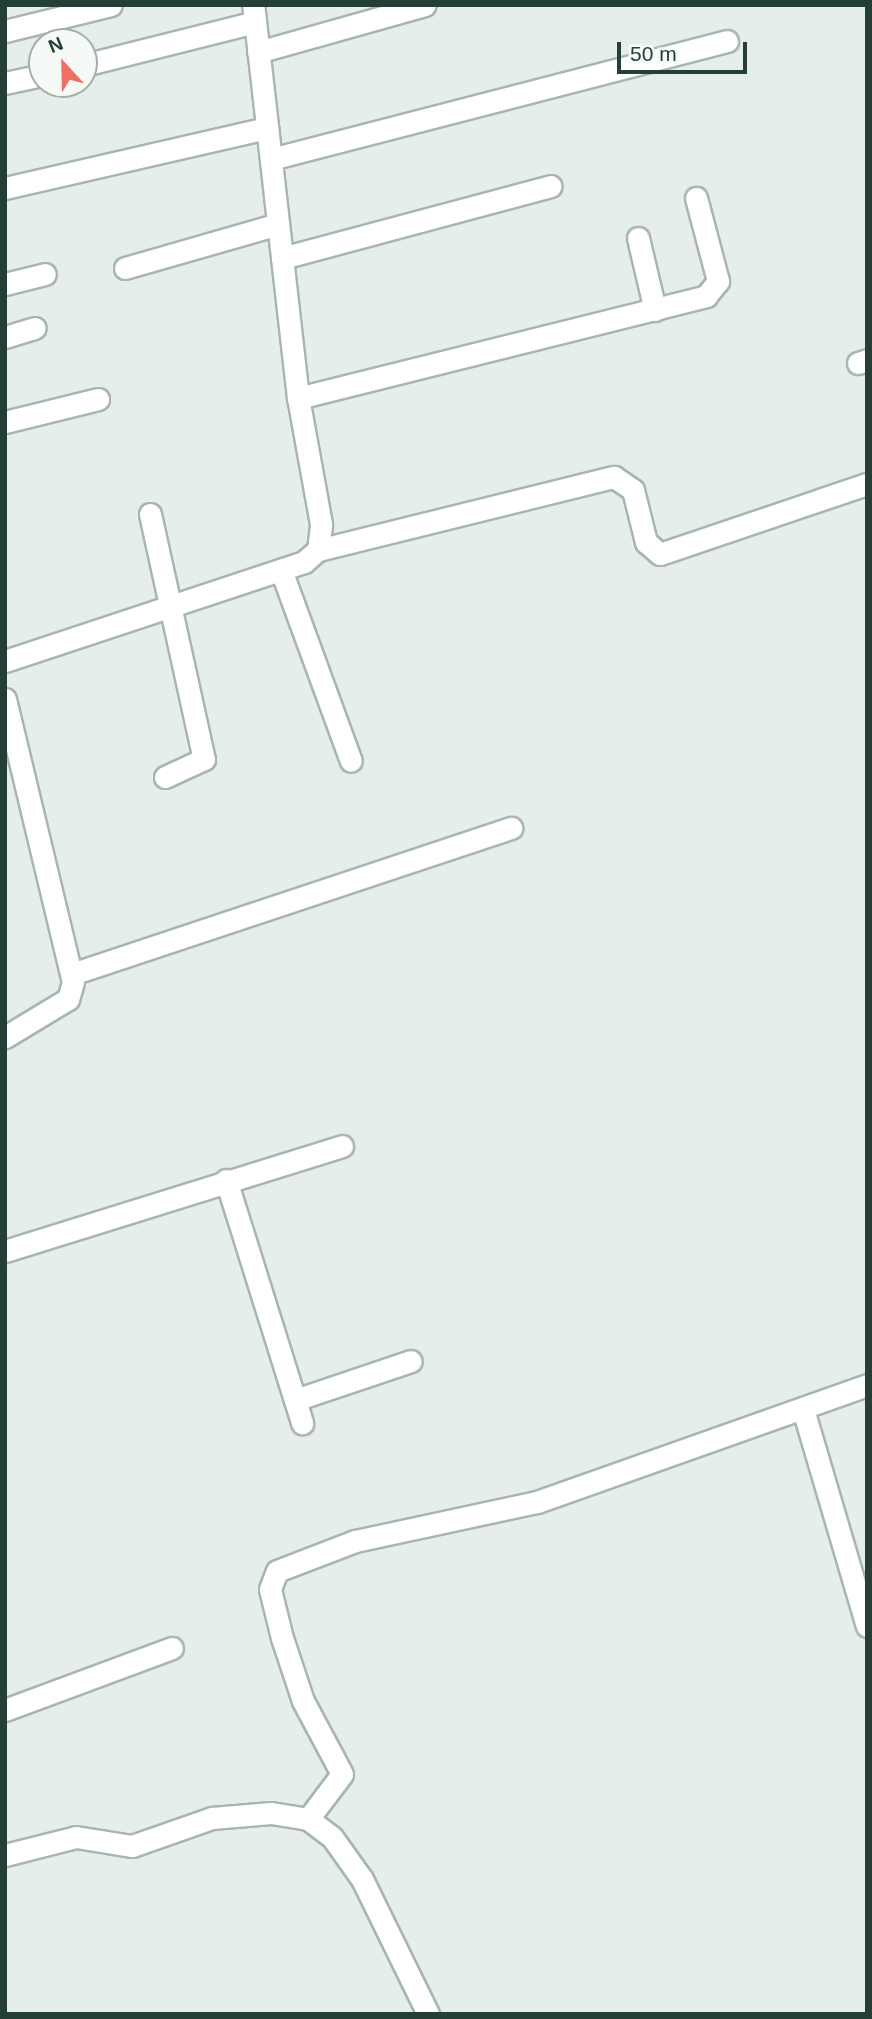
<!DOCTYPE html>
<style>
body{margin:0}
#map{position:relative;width:872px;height:2019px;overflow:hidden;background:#e5eee9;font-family:Arial,sans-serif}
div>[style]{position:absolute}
.roads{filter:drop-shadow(2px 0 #a7b6af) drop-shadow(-2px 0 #a7b6af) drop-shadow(0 2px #a7b6af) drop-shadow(0 -2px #a7b6af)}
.street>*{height:21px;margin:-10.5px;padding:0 10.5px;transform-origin:10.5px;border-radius:10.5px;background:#fff}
.secondary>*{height:21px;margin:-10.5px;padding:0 10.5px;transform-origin:10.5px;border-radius:10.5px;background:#fff}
span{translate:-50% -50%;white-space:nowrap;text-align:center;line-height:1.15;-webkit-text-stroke:7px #f6faf7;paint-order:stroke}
.frame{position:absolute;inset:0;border:7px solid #244034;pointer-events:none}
.north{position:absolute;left:28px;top:28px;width:70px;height:70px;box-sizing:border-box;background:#f6faf7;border:2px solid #a2b0a9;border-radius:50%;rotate:338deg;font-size:19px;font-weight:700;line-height:28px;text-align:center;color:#244034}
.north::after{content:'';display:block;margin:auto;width:24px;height:32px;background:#ef6f62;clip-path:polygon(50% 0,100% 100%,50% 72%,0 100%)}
.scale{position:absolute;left:617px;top:42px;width:130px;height:32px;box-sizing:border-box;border:4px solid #244034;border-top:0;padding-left:9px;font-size:21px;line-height:24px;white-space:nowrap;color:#244034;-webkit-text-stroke:5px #f6faf7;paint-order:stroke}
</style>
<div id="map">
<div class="roads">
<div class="street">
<div style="left:5px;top:31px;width:109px;rotate:-13.8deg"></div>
<div style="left:258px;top:52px;width:173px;rotate:-15.7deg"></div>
<div style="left:84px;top:65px;width:176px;rotate:-14.1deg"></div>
<div style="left:5px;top:83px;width:38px;rotate:-12deg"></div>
<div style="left:271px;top:159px;width:471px;rotate:-14.5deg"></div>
<div style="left:5px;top:188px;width:269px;rotate:-12.9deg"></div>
<div style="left:638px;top:238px;width:74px;rotate:76.7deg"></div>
<div style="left:282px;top:258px;width:278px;rotate:-15deg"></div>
<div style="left:125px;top:268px;width:159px;rotate:-16deg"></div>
<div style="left:5px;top:284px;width:41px;rotate:-14deg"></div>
<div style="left:5px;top:337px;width:31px;rotate:-17deg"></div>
<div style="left:858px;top:363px;width:9px;rotate:-18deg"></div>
<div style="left:298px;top:398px;width:421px;rotate:-14deg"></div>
<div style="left:706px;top:296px;width:19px;rotate:-51deg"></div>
<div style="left:718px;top:281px;width:86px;rotate:-104.8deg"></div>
<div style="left:5px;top:422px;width:96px;rotate:-13.9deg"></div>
<div style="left:150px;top:514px;width:251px;rotate:77.6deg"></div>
<div style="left:204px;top:759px;width:43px;rotate:155.2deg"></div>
<div style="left:318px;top:550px;width:305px;rotate:-13.9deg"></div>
<div style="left:614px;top:477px;width:23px;rotate:34deg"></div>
<div style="left:633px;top:490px;width:54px;rotate:76deg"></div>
<div style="left:646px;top:542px;width:18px;rotate:41deg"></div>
<div style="left:660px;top:554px;width:219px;rotate:-18.7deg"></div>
<div style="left:281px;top:570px;width:203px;rotate:69.9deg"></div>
<div style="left:5px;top:661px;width:315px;rotate:-18.3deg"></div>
<div style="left:304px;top:562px;width:18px;rotate:-41deg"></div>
<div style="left:318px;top:550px;width:26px;rotate:-83deg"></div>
<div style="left:321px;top:524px;width:128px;rotate:-100.3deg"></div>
<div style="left:298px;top:398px;width:396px;rotate:-96.5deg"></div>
<div style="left:5px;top:699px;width:291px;rotate:76.5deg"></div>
<div style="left:73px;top:982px;width:18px;rotate:106deg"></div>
<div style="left:68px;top:999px;width:74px;rotate:148.9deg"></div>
<div style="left:72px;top:974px;width:463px;rotate:-18.4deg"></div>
<div style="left:226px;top:1180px;width:255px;rotate:72.6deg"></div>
<div style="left:5px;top:1251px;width:353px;rotate:-17.3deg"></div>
<div style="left:295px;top:1400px;width:122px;rotate:-18.6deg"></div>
<div style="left:803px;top:1409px;width:226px;rotate:73.6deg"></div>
<div style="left:5px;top:1710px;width:178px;rotate:-20.4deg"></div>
<div style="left:308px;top:1819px;width:56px;rotate:-52.9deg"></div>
<div style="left:342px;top:1774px;width:83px;rotate:-118.1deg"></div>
<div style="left:303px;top:1701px;width:66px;rotate:-108.4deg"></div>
<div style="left:282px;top:1638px;width:50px;rotate:-103.8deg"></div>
<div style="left:270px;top:1589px;width:19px;rotate:-69deg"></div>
<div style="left:277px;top:1571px;width:84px;rotate:-21deg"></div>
<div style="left:355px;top:1541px;width:186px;rotate:-12.1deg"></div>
<div style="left:537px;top:1502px;width:350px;rotate:-19.5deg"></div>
</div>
<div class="secondary">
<div style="left:5px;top:1855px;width:73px;rotate:-14.2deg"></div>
<div style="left:76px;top:1837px;width:57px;rotate:9.1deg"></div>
<div style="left:132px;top:1846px;width:85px;rotate:-19.3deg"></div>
<div style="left:212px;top:1818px;width:59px;rotate:-4.8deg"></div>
<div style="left:271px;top:1813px;width:37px;rotate:9deg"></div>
<div style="left:308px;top:1819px;width:30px;rotate:37deg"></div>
<div style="left:332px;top:1837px;width:52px;rotate:54.5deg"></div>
<div style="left:362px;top:1879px;width:150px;rotate:63.9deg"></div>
</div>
</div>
<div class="frame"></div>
<div class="north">N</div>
<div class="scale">50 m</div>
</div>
